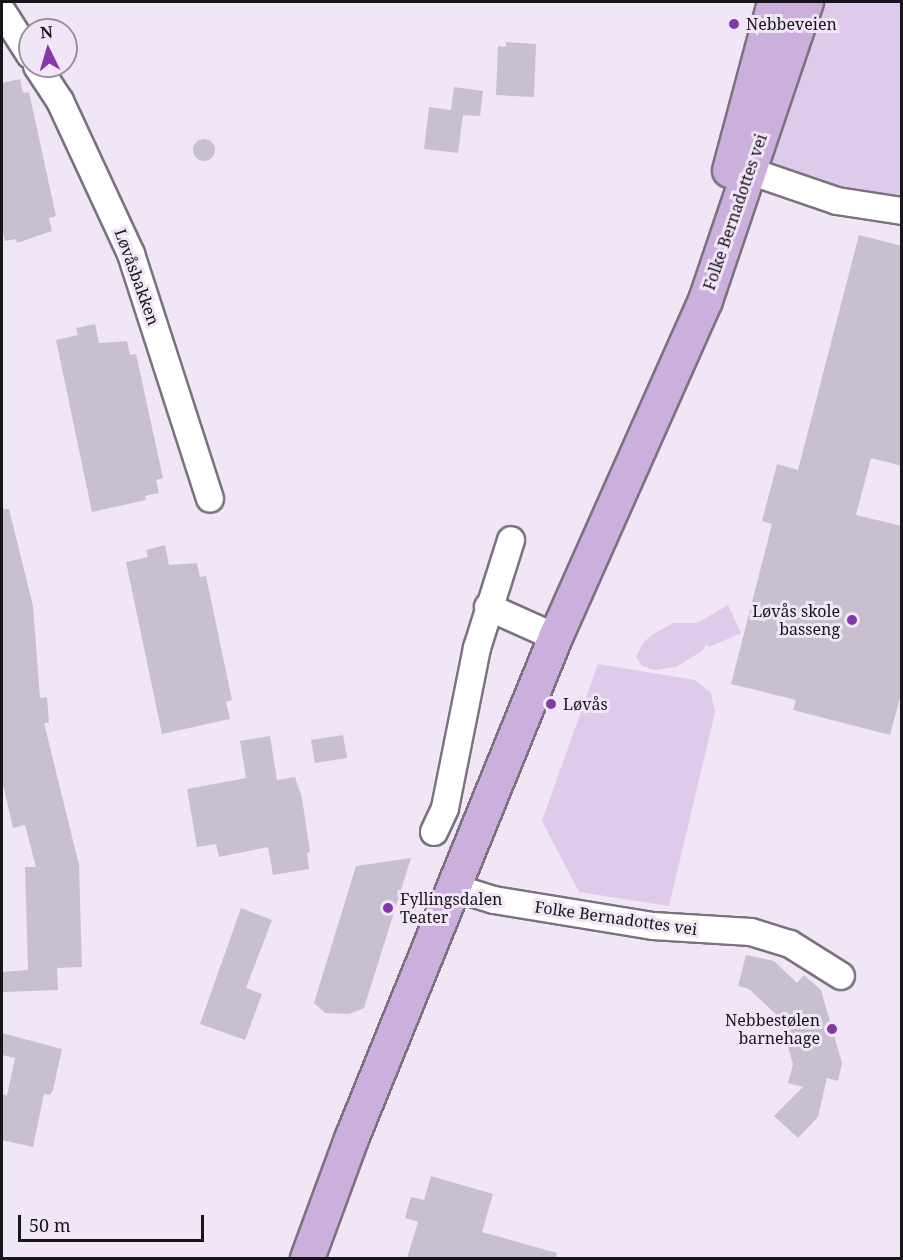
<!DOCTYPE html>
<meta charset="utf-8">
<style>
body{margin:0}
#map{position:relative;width:903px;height:1260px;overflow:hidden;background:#f0e6f6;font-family:"Noto Serif",serif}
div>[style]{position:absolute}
.green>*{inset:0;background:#decaeb}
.building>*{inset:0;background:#c9c0cf}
.round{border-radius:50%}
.roads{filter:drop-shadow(2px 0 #7b7280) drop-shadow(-2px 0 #7b7280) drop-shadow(0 2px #7b7280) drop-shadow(0 -2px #7b7280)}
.street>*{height:26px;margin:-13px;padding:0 13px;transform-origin:13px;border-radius:13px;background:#fff}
.primary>*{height:33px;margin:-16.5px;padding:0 16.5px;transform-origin:16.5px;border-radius:16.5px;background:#ccafdd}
.dots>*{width:16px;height:16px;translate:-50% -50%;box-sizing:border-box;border:3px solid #f0e6f6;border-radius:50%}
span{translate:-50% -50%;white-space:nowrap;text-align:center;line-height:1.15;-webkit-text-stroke:6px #f0e6f6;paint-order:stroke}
.poi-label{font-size:16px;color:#18151a}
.left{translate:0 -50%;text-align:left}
.right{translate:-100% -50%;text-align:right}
.street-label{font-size:16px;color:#18151a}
.frame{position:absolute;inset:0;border:3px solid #18151a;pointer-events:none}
.north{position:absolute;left:18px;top:18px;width:60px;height:60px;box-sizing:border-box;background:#f0e6f6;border:2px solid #9a929e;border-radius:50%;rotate:355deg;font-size:16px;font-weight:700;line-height:24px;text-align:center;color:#18151a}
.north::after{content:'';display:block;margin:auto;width:21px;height:27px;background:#8438aa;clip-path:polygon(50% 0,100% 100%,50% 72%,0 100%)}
.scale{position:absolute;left:18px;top:1215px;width:186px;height:27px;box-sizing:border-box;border:3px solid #18151a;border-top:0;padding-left:8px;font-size:18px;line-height:21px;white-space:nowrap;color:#18151a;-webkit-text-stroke:4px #f0e6f6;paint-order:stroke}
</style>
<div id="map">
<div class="green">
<div style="clip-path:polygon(808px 2px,901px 2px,901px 211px,751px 170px)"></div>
<div style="clip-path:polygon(728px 605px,741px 633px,709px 647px,707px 643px,702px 651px,676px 667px,655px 670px,642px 666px,636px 657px,643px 643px,653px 634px,674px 623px,697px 623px)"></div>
<div style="clip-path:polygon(598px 664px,695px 680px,711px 693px,715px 712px,669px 906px,579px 892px,542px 821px)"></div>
</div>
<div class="building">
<div style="clip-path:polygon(506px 42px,536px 44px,534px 97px,496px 95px,498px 46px,506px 47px)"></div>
<div style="clip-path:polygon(20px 79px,23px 93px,29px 92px,56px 216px,49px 218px,52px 231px,17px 243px,16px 239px,5px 241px,2px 227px,2px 83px)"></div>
<div style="clip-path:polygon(454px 87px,483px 91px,480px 116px,463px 115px,458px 153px,424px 149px,429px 107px,451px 110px)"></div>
<div class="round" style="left:193px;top:139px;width:22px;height:22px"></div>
<div style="clip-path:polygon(859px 235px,902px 246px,902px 466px,871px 458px,856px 515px,902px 526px,902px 690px,890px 735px,793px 710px,796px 700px,731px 684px,772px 524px,762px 521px,777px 464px,798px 470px)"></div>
<div style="clip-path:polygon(95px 324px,99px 343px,127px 341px,130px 355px,136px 354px,163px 478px,156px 480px,159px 493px,145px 496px,146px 500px,92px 512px,56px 340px,78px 335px,76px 328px)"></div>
<div style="clip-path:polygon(2px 509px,9px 509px,33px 606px,40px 698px,47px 697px,49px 723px,44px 723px,79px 865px,82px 967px,57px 968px,58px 990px,2px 992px,2px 972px,28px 970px,25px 867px,36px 867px,25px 825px,13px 828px,2px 780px)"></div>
<div style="clip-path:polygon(165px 545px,169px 565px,197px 563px,200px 577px,206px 576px,232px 700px,226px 702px,230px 719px,162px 734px,126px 562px,148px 557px,146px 550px)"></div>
<div style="clip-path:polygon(343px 735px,347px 758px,315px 763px,311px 740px)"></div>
<div style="clip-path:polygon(270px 736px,277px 780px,295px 777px,302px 798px,310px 852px,307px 853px,309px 869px,273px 875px,268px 847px,219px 857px,216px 844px,197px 847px,187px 789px,246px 778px,240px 741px)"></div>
<div style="clip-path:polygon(411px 858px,364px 1008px,349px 1014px,325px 1013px,314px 1003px,356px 866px)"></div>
<div style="clip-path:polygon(241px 908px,272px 920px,246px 988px,262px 994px,245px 1040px,200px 1024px)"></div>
<div style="clip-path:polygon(746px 955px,774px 961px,797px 983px,804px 975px,821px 990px,842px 1063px,838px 1081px,827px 1078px,818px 1117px,798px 1138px,774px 1116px,803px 1087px,788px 1083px,793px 1064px,779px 1017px,749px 989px,738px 986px)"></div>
<div style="clip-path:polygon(2px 1033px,62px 1049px,53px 1090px,50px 1095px,44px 1094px,33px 1147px,2px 1140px,2px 1094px,7px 1096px,15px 1058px,2px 1055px)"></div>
<div style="clip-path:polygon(431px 1176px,493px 1194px,482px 1232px,557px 1253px,556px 1258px,407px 1258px,418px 1222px,405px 1218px,411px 1197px,424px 1200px)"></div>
</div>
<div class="roads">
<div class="street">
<div style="left:2px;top:11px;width:52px;rotate:57.5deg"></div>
<div style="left:37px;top:66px;width:42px;rotate:56.7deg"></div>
<div style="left:60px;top:101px;width:169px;rotate:65.1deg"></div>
<div style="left:131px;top:254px;width:257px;rotate:72.1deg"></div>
<div style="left:732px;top:165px;width:111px;rotate:18.9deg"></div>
<div style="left:837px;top:201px;width:66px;rotate:8.7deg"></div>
<div style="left:488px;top:607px;width:73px;rotate:24.1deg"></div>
<div style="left:434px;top:832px;width:26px;rotate:-65deg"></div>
<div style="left:445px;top:808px;width:163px;rotate:-78.7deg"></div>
<div style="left:477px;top:648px;width:113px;rotate:-72.5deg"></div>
<div style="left:455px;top:888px;width:41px;rotate:17.1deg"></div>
<div style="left:494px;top:900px;width:161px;rotate:9.3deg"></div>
<div style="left:653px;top:926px;width:98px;rotate:3.5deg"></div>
<div style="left:751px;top:932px;width:41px;rotate:17.1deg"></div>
<div style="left:790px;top:944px;width:60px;rotate:32.1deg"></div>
</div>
<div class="primary">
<div style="left:729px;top:170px;width:174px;rotate:-75deg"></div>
<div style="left:307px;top:1258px;width:130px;rotate:-69.8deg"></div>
<div style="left:352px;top:1136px;width:539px;rotate:-67.86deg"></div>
<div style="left:555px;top:637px;width:369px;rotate:-66deg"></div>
<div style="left:705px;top:300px;width:315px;rotate:-71.3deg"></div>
</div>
</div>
<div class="dots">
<div style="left:734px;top:24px;background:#8438aa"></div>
<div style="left:852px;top:620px;background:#8438aa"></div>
<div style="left:551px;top:704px;background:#8438aa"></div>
<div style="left:388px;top:908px;background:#8438aa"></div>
<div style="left:832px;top:1029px;background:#8438aa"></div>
</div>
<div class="poi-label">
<span class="left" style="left:746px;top:24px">Nebbeveien</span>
<span class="right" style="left:840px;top:620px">Løvås skole<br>basseng</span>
<span class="left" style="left:563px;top:704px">Løvås</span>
<span class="left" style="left:400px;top:908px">Fyllingsdalen<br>Teater</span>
<span class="right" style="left:820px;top:1029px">Nebbestølen<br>barnehage</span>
</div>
<div class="street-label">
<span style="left:735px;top:212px;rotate:-71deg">Folke Bernadottes vei</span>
<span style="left:137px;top:277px;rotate:70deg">Løvåsbakken</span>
<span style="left:616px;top:918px;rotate:8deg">Folke Bernadottes vei</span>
</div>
<div class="frame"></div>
<div class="north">N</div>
<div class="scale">50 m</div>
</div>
